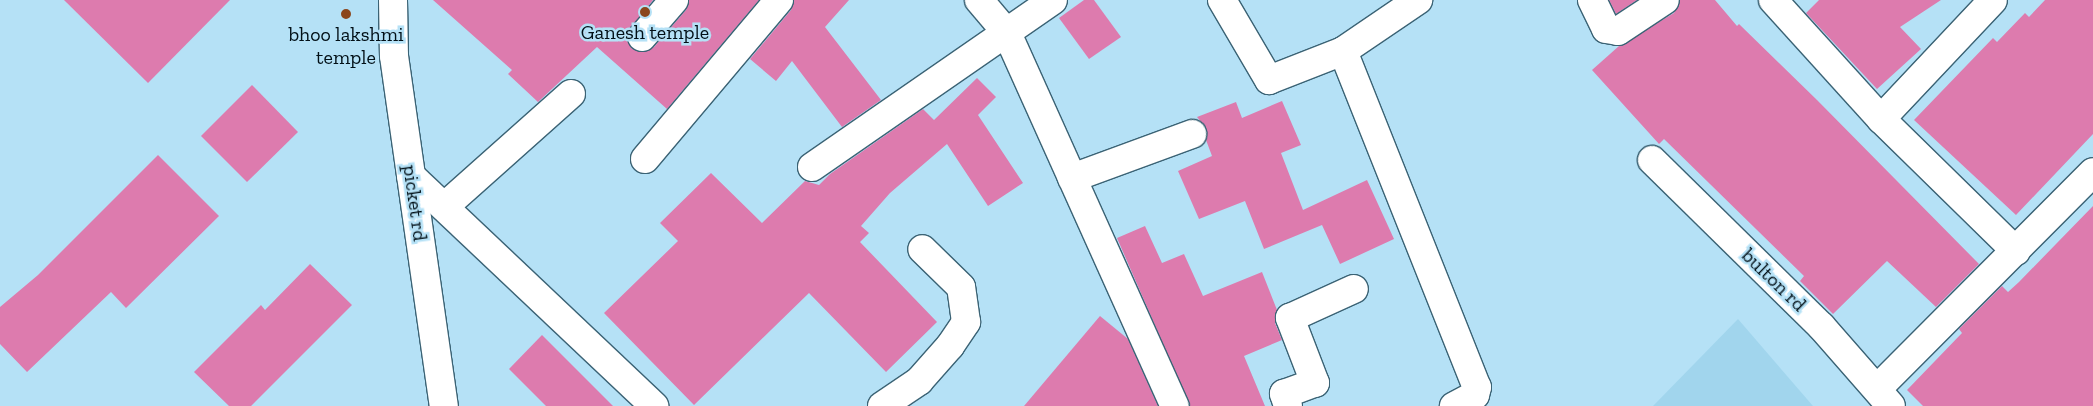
<!DOCTYPE html>
<style>
body{margin:0}
#map{position:relative;width:2093px;height:406px;overflow:hidden;background:#b5e1f6;font-family:"Zilla Slab",serif}
div>[style]{position:absolute}
.built>*{inset:0;background:#a1d5ed}
.building>*{inset:0;background:#dd7bae}
.roads{filter:drop-shadow(1px 0 #3b6375) drop-shadow(-1px 0 #3b6375) drop-shadow(0 1px #3b6375) drop-shadow(0 -1px #3b6375)}
.street>*{height:28px;margin:-14px;padding:0 14px;transform-origin:14px;border-radius:14px;background:#fff}
.secondary>*{height:28px;margin:-14px;padding:0 14px;transform-origin:14px;border-radius:14px;background:#fff}
.dots>*{width:14px;height:14px;translate:-50% -50%;box-sizing:border-box;border:2px solid #b5e1f6;border-radius:50%}
span{translate:-50% -50%;white-space:nowrap;text-align:center;line-height:1.15;-webkit-text-stroke:5px #b5e1f6;paint-order:stroke}
.poi-label{font-size:20px;color:#021017}
.street-label{font-size:20px;color:#021017}
</style>
<div id="map">
<div class="built">
<div style="clip-path:polygon(1738px 319px,1813px 406px,1653px 406px)"></div>
</div>
<div class="building">
<div style="clip-path:polygon(64px 0,230px 0,148px 83px)"></div>
<div style="clip-path:polygon(433px 0,653px 0,627px 34px,631px 48px,640px 52px,654px 47px,686px 10px,689px 0,759px 0,667px 109px,597px 47px,538px 102px,508px 74px,512px 70px)"></div>
<div style="clip-path:polygon(794px 0,849px 0,825px 27px,881px 100px,842px 127px,792px 61px,776px 81px,750px 59px,791px 10px)"></div>
<div style="clip-path:polygon(1084px 0,1094px 0,1121px 37px,1089px 59px,1059px 18px)"></div>
<div style="clip-path:polygon(1609px 0,1637px 0,1616px 14px)"></div>
<div style="clip-path:polygon(1680px 0,1715px 0,1737px 26px,1739px 24px,1817px 100px,1979px 264px,1936px 307px,1887px 261px,1833px 314px,1800px 281px,1804px 276px,1664px 139px,1659px 144px,1592px 70px,1619px 46px,1674px 13px)"></div>
<div style="clip-path:polygon(1819px 0,1941px 0,1900px 27px,1921px 49px,1877px 89px,1806px 13px)"></div>
<div style="clip-path:polygon(2045px 0,2093px 0,2093px 134px,2016px 215px,1914px 120px,1993px 38px,1997px 42px,2025px 13px,2029px 17px)"></div>
<div style="clip-path:polygon(977px 78px,996px 97px,978px 115px,1023px 183px,988px 206px,947px 144px,890px 193px,861px 226px,869px 233px,860px 242px,937px 322px,886px 372px,809px 293px,694px 405px,604px 313px,678px 241px,660px 223px,711px 173px,762px 223px,805px 181px,819px 185px,830px 174px,923px 109px,934px 120px)"></div>
<div style="clip-path:polygon(252px 85px,298px 132px,247px 182px,201px 136px)"></div>
<div style="clip-path:polygon(1282px 101px,1301px 145px,1281px 153px,1303px 210px,1367px 180px,1394px 239px,1340px 264px,1322px 225px,1264px 249px,1245px 201px,1199px 219px,1178px 171px,1212px 156px,1206px 140px,1206px 128px,1197px 117px,1236px 102px,1242px 118px)"></div>
<div style="clip-path:polygon(158px 155px,219px 216px,126px 308px,111px 292px,27px 372px,0 344px,0 307px,38px 275px)"></div>
<div style="clip-path:polygon(2093px 206px,2093px 406px,1923px 406px,1907px 390px,1962px 333px,1959px 329px,2002px 286px,2008px 292px,2019px 282px)"></div>
<div style="clip-path:polygon(1145px 226px,1162px 263px,1184px 254px,1203px 296px,1262px 272px,1277px 310px,1275px 323px,1282px 340px,1244px 356px,1265px 406px,1190px 406px,1117px 238px)"></div>
<div style="clip-path:polygon(310px 264px,352px 305px,251px 406px,229px 406px,194px 372px,261px 305px,265px 310px)"></div>
<div style="clip-path:polygon(1100px 316px,1128px 339px,1158px 406px,1024px 406px)"></div>
<div style="clip-path:polygon(542px 335px,613px 406px,546px 406px,509px 369px)"></div>
</div>
<div class="roads">
<div class="street">
<div style="left:979px;top:0;width:43px;rotate:49.7deg"></div>
<div style="left:1007px;top:33px;width:409px;rotate:65.8deg"></div>
<div style="left:1222px;top:0;width:93px;rotate:59.6deg"></div>
<div style="left:1269px;top:80px;width:79px;rotate:-21.4deg"></div>
<div style="left:1343px;top:51px;width:362px;rotate:68.3deg"></div>
<div style="left:1477px;top:387px;width:8px;rotate:104deg"></div>
<div style="left:1475px;top:395px;width:24px;rotate:152deg"></div>
<div style="left:1592px;top:0;width:32px;rotate:64deg"></div>
<div style="left:1606px;top:29px;width:12px;rotate:9deg"></div>
<div style="left:1618px;top:31px;width:56px;rotate:-33.4deg"></div>
<div style="left:1773px;top:0;width:161px;rotate:47.8deg"></div>
<div style="left:1881px;top:119px;width:189px;rotate:44.4deg"></div>
<div style="left:642px;top:37px;width:49px;rotate:-49.1deg"></div>
<div style="left:1343px;top:51px;width:91px;rotate:-34.2deg"></div>
<div style="left:1881px;top:119px;width:163px;rotate:-46.7deg"></div>
<div style="left:645px;top:159px;width:208px;rotate:-49.9deg"></div>
<div style="left:1652px;top:160px;width:237px;rotate:44.5deg"></div>
<div style="left:1821px;top:326px;width:106px;rotate:48.8deg"></div>
<div style="left:812px;top:167px;width:293px;rotate:-34.7deg"></div>
<div style="left:411px;top:176px;width:335px;rotate:43.4deg"></div>
<div style="left:1072px;top:178px;width:128px;rotate:-20.1deg"></div>
<div style="left:444px;top:207px;width:170px;rotate:-41.7deg"></div>
<div style="left:1877px;top:389px;width:306px;rotate:-45.1deg"></div>
<div style="left:882px;top:406px;width:45px;rotate:-34deg"></div>
<div style="left:919px;top:381px;width:47px;rotate:-48.5deg"></div>
<div style="left:950px;top:346px;width:29px;rotate:-56deg"></div>
<div style="left:966px;top:322px;width:35px;rotate:-98deg"></div>
<div style="left:961px;top:287px;width:54px;rotate:-135.7deg"></div>
<div style="left:1288px;top:406px;width:13px;rotate:-108deg"></div>
<div style="left:1284px;top:394px;width:33px;rotate:-20deg"></div>
<div style="left:1315px;top:383px;width:70px;rotate:-111deg"></div>
<div style="left:1290px;top:318px;width:70px;rotate:-24.4deg"></div>
</div>
<div class="secondary">
<div style="left:393px;top:0;width:56px;rotate:89deg"></div>
<div style="left:394px;top:56px;width:354px;rotate:81.9deg"></div>
</div>
</div>
<div class="dots">
<div style="left:645px;top:12px;background:#8b461c"></div>
<div style="left:346px;top:14px;background:#8b461c"></div>
</div>
<div class="poi-label">
<span style="left:645px;top:32px">Ganesh temple</span>
<span style="left:346px;top:46px">bhoo lakshmi<br>temple</span>
</div>
<div class="street-label">
<span style="left:415px;top:203px;rotate:82deg">picket rd</span>
<span style="left:1774px;top:280px;rotate:44deg">bulton rd</span>
</div>
</div>
